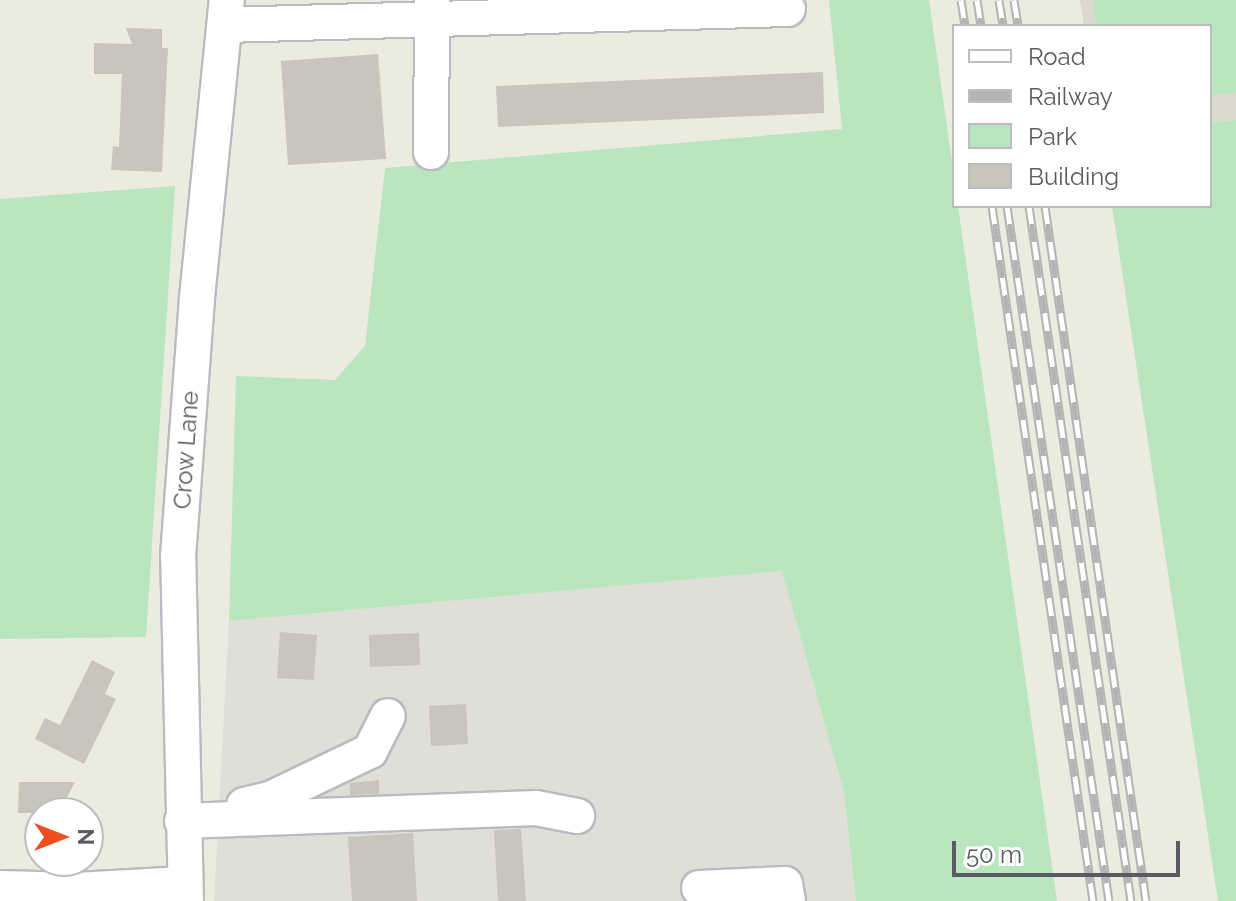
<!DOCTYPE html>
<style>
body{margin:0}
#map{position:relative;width:1236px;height:901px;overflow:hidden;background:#ecebdf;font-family:Raleway,sans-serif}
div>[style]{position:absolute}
.industrial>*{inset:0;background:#dfded7}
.education>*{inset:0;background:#dcdace}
.green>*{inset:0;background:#b9e6bf}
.building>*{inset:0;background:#c7c5bc}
.roads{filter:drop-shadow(2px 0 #babbc2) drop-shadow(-2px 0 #babbc2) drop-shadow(0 2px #babbc2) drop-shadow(0 -2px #babbc2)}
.minor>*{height:34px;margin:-17px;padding:0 17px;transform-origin:17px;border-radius:17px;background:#fff}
.rail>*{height:9px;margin-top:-4.5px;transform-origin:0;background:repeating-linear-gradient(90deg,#fff 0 18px,#b3b4b4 0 36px);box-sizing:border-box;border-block:2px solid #b3b4b4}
span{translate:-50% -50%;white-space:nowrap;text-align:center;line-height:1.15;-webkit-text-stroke:7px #fff;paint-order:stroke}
.street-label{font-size:24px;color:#585b61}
.legend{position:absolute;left:952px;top:24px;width:260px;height:184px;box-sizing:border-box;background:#fff;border:2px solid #bcbdc0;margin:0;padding:10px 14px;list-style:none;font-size:24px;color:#585b61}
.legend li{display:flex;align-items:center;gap:16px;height:40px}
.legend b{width:40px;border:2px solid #bcbdc0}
.north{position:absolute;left:24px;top:797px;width:80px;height:80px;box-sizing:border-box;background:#fff;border:2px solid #bcbdc0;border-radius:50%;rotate:90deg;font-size:22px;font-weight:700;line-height:32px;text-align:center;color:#585b61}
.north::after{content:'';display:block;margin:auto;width:28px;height:36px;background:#f04d21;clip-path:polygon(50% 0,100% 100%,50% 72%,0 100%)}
.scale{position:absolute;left:952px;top:841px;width:228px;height:36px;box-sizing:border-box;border:4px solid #585b61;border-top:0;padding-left:10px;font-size:24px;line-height:28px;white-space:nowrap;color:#585b61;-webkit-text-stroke:6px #fff;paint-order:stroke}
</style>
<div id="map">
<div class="industrial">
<div style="clip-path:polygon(783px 571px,844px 792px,856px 901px,214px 901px,229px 621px)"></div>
</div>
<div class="education">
<div style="clip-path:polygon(1080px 0,1236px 0,1236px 120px,1210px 122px,1210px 26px,1084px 26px)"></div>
</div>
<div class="green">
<div style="clip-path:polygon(829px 0,929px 0,954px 176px,954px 206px,958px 206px,1057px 901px,856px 901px,844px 792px,782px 571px,229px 621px,236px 376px,335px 380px,365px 346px,385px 168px,842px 129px)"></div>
<div style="clip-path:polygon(1093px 0,1236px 0,1236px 93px,1210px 95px,1210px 26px,1096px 26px)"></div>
<div style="clip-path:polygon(1236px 120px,1236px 901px,1218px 901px,1112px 206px,1210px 206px,1210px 122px)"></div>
<div style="clip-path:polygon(175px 186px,146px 637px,0 639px,0 199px)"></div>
</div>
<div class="building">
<div style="clip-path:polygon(126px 28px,162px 29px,162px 48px,168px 48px,162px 172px,111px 170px,113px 146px,119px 147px,122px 74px,94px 74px,94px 43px,132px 44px)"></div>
<div style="clip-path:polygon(378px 54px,386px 159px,288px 165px,281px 61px)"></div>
<div style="clip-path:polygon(823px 72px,824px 113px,498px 127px,496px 86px)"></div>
<div style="clip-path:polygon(280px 632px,317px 635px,314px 680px,277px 678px)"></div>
<div style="clip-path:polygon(419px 633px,420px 665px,370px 667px,369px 635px)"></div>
<div style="clip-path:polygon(92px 660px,115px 672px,105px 694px,116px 699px,84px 764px,35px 739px,45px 718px,60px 725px)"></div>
<div style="clip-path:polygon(466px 704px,468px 744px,431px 746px,429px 706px)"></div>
<div style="clip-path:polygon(379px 780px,379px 794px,350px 795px,350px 783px)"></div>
<div style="clip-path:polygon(19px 782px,75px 782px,59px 813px,18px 813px)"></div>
<div style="clip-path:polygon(521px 829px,526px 901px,498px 901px,494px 830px)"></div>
<div style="clip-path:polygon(413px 833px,417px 901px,352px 901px,348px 837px)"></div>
</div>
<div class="roads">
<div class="minor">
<div style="left:225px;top:25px;width:563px;rotate:-1.63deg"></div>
<div style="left:431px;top:152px;width:152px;rotate:-89.6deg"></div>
<div style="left:244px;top:805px;width:27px;rotate:-13deg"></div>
<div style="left:270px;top:799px;width:111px;rotate:-25.6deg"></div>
<div style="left:370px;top:751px;width:39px;rotate:-63deg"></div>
<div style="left:182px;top:821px;width:354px;rotate:-2.1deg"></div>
<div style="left:536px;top:808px;width:42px;rotate:11deg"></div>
<div style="left:0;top:888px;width:76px;rotate:1.5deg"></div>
<div style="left:76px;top:890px;width:109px;rotate:-3.2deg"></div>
<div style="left:699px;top:888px;width:86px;rotate:-2.7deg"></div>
<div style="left:785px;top:884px;width:17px;rotate:80deg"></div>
<div style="left:186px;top:901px;width:344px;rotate:-91.3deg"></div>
<div style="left:178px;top:557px;width:260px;rotate:-85.8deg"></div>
<div style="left:197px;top:298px;width:300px;rotate:-84.3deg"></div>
</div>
</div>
<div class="rail">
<div style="left:961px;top:0;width:26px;rotate:81deg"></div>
<div style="left:977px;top:0;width:26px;rotate:81deg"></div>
<div style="left:999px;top:0;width:26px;rotate:81deg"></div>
<div style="left:1014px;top:0;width:26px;rotate:81deg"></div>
<div style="left:992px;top:206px;width:702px;rotate:81.73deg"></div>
<div style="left:1007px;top:206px;width:702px;rotate:81.65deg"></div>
<div style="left:1029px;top:206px;width:702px;rotate:81.65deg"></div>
<div style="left:1045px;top:206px;width:702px;rotate:81.73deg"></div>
</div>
<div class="street-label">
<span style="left:186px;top:450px;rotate:-86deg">Crow Lane</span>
</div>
<ul class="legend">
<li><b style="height:10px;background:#fff"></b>Road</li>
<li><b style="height:10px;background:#b3b4b4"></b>Railway</li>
<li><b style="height:22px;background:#b9e6bf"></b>Park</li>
<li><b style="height:22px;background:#c7c5bc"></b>Building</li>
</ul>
<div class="north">N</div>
<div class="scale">50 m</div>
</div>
